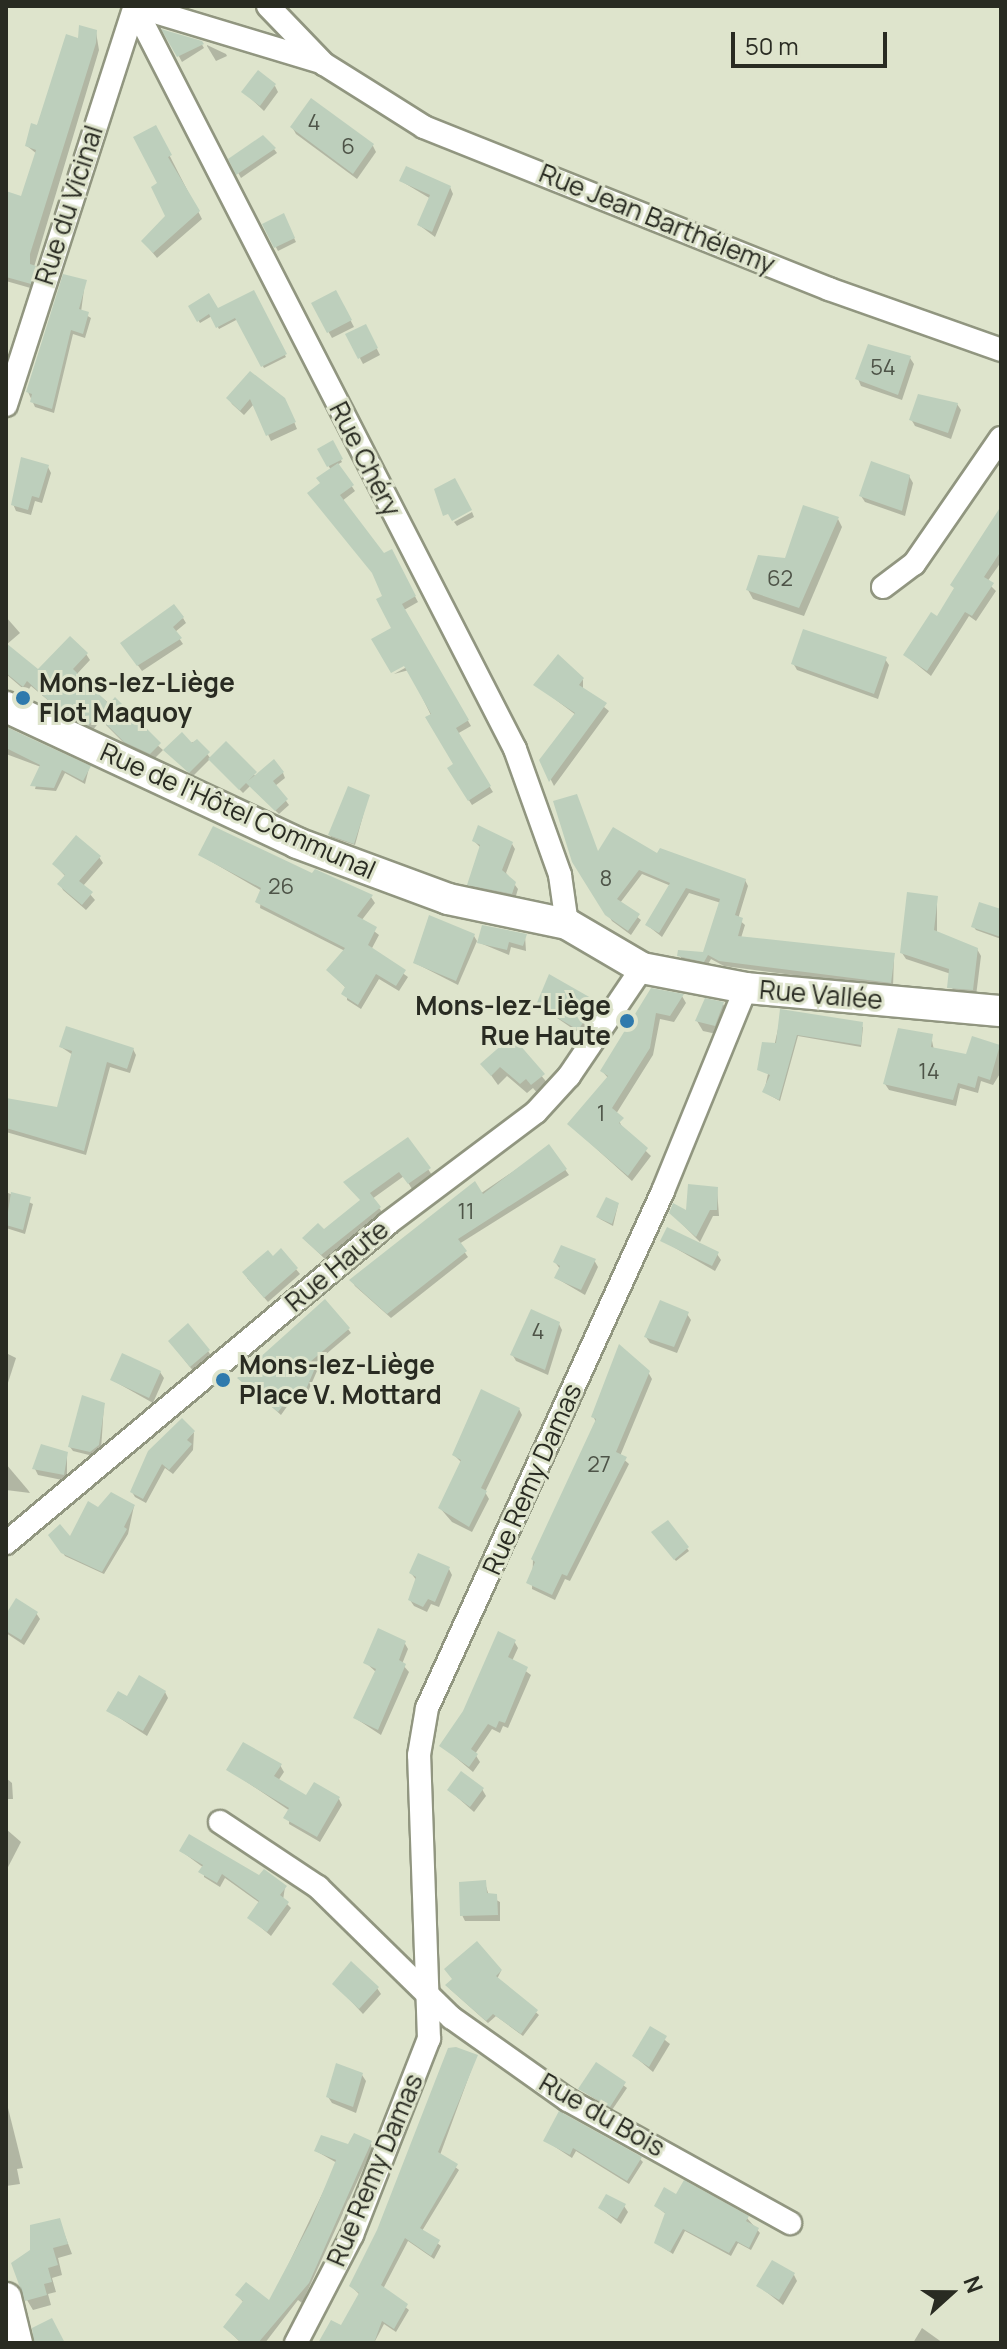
<!DOCTYPE html>
<meta charset="utf-8">
<style>
body{margin:0}
#map{position:relative;width:1007px;height:2349px;overflow:hidden;background:#dee4cc;font-family:Manrope,sans-serif}
div>[style]{position:absolute}
.shadow>*{inset:0;background:#0003}
.building>*{inset:0;background:#bdcfbc}
.roads{filter:drop-shadow(2px 0 #919680) drop-shadow(-2px 0 #919680) drop-shadow(0 2px #919680) drop-shadow(0 -2px #919680)}
.street>*{height:22px;margin:-11px;padding:0 11px;transform-origin:11px;border-radius:11px;background:#fff}
.secondary>*{height:30px;margin:-15px;padding:0 15px;transform-origin:15px;border-radius:15px;background:#fff}
.dots>*{width:22px;height:22px;translate:-50% -50%;box-sizing:border-box;border:4px solid #dee4cc;border-radius:50%}
span{translate:-50% -50%;white-space:nowrap;text-align:center;line-height:1.15;-webkit-text-stroke:6px #dee4cc;paint-order:stroke}
.number-label{font-size:22px;color:#4e5448}
.number-label span{-webkit-text-stroke-width:0}
.street-label{font-size:26px;color:#292b22}
.poi-label{font-size:26px;color:#292b22;font-weight:700}
.left{translate:0 -50%;text-align:left}
.right{translate:-100% -50%;text-align:right}
.frame{position:absolute;inset:0;border:8px solid #292b22;pointer-events:none}
.north{position:absolute;left:911px;top:2253px;width:80px;height:80px;-webkit-text-stroke:6px #dee4cc;paint-order:stroke;rotate:69deg;font-size:22px;font-weight:700;line-height:32px;text-align:center;color:#292b22}
.north::after{content:'';display:block;margin:auto;width:28px;height:36px;background:#292b22;clip-path:polygon(50% 0,100% 100%,50% 72%,0 100%)}
.scale{position:absolute;left:731px;top:32px;width:156px;height:36px;box-sizing:border-box;border:4px solid #292b22;border-top:0;padding-left:10px;font-size:24px;line-height:28px;white-space:nowrap;color:#292b22;-webkit-text-stroke:6px #dee4cc;paint-order:stroke}
</style>
<div id="map">
<div class="shadow">
<div style="clip-path:polygon(96px 32px,99px 50px,34px 267px,39px 274px,34px 289px,6px 281px,6px 193px,22px 198px,37px 154px,27px 146px,79px 40px)"></div>
<div style="clip-path:polygon(166px 32px,201px 43px,204px 48px,182px 62px)"></div>
<div style="clip-path:polygon(207px 46px,207px 45px,226px 54px,227px 56px,216px 61px)"></div>
<div style="clip-path:polygon(275px 86px,278px 92px,264px 111px,244px 92px)"></div>
<div style="clip-path:polygon(312px 101px,373px 146px,376px 152px,357px 179px,296px 134px,292px 127px)"></div>
<div style="clip-path:polygon(155px 127px,202px 219px,157px 258px,143px 241px,168px 217px)"></div>
<div style="clip-path:polygon(274px 149px,277px 153px,241px 178px,231px 160px)"></div>
<div style="clip-path:polygon(401px 181px,450px 187px,453px 194px,435px 237px,419px 225px,431px 199px)"></div>
<div style="clip-path:polygon(283px 216px,296px 242px,278px 251px,264px 225px)"></div>
<div style="clip-path:polygon(85px 282px,81px 312px,91px 318px,85px 338px,73px 334px,54px 413px,35px 407px,28px 392px)"></div>
<div style="clip-path:polygon(253px 292px,286px 357px,264px 368px,238px 319px,219px 329px,212px 316px,200px 323px,190px 307px,217px 311px)"></div>
<div style="clip-path:polygon(336px 292px,354px 327px,332px 338px,313px 304px)"></div>
<div style="clip-path:polygon(365px 326px,380px 355px,363px 364px,348px 335px)"></div>
<div style="clip-path:polygon(910px 358px,914px 364px,902px 400px,861px 386px,858px 379px)"></div>
<div style="clip-path:polygon(250px 374px,288px 407px,297px 429px,271px 441px,254px 404px,244px 415px,232px 404px,228px 398px)"></div>
<div style="clip-path:polygon(957px 404px,961px 410px,951px 439px,915px 426px,911px 419px)"></div>
<div style="clip-path:polygon(332px 443px,342px 462px,337px 465px,355px 491px,342px 501px,383px 556px,394px 557px,418px 602px,404px 610px,471px 726px,457px 734px,493px 792px,472px 805px,449px 769px,455px 765px,409px 670px,394px 674px,414px 663px,394px 628px,376px 577px,322px 484px,331px 470px,319px 450px)"></div>
<div style="clip-path:polygon(48px 467px,51px 473px,42px 503px,35px 501px,31px 515px,16px 511px,13px 504px)"></div>
<div style="clip-path:polygon(909px 476px,913px 483px,905px 516px,865px 502px,861px 496px)"></div>
<div style="clip-path:polygon(472px 512px,474px 517px,457px 526px,454px 522px)"></div>
<div style="clip-path:polygon(838px 519px,842px 527px,804px 616px,753px 599px,748px 590px)"></div>
<div style="clip-path:polygon(1001px 528px,1001px 562px,987px 582px,996px 591px,976px 621px,969px 616px,931px 676px,905px 655px,938px 619px)"></div>
<div style="clip-path:polygon(6px 617px,20px 633px,6px 645px,38px 672px,86px 654px,90px 660px,76px 675px,163px 750px,154px 759px,129px 748px,101px 720px,92px 731px,74px 722px,31px 686px,27px 692px,6px 674px)"></div>
<div style="clip-path:polygon(183px 618px,186px 623px,175px 632px,183px 644px,142px 671px,126px 649px)"></div>
<div style="clip-path:polygon(885px 659px,889px 665px,878px 699px,797px 670px,793px 663px)"></div>
<div style="clip-path:polygon(583px 680px,583px 690px,609px 711px,554px 786px,541px 760px,576px 715px,536px 685px)"></div>
<div style="clip-path:polygon(6px 727px,89px 768px,85px 784px,65px 773px,56px 791px,35px 789px,41px 767px,6px 754px)"></div>
<div style="clip-path:polygon(197px 741px,211px 759px,257px 776px,283px 773px,285px 778px,275px 786px,289px 805px,279px 814px,250px 786px,243px 793px,210px 759px,193px 776px,165px 750px)"></div>
<div style="clip-path:polygon(368px 797px,355px 845px,331px 837px,330px 835px)"></div>
<div style="clip-path:polygon(474px 841px,512px 844px,515px 849px,506px 873px,518px 889px,515px 899px,472px 890px,469px 884px,481px 848px)"></div>
<div style="clip-path:polygon(598px 854px,658px 856px,745px 880px,748px 886px,738px 919px,745px 925px,741px 938px,894px 955px,893px 988px,724px 966px,711px 959px,707px 966px,683px 961px,680px 956px,705px 954px,721px 903px,689px 893px,662px 937px,647px 925px,671px 886px,642px 874px,620px 903px,641px 920px,631px 935px,612px 921px,574px 861px)"></div>
<div style="clip-path:polygon(200px 855px,313px 876px,371px 897px,375px 903px,361px 921px,379px 935px,371px 950px,408px 977px,399px 991px,379px 979px,361px 1009px,347px 1000px,347px 989px,328px 970px,345px 951px,260px 908px,262px 891px)"></div>
<div style="clip-path:polygon(99px 857px,103px 863px,83px 886px,95px 900px,86px 910px,63px 890px,60px 884px,66px 877px,54px 864px)"></div>
<div style="clip-path:polygon(937px 898px,937px 933px,977px 949px,981px 956px,976px 996px,953px 994px,951px 974px,906px 959px,902px 953px)"></div>
<div style="clip-path:polygon(1001px 912px,1001px 939px,976px 930px,973px 926px)"></div>
<div style="clip-path:polygon(474px 936px,477px 941px,458px 985px,415px 963px)"></div>
<div style="clip-path:polygon(525px 936px,526px 951px,511px 947px,509px 955px,480px 943px)"></div>
<div style="clip-path:polygon(652px 990px,682px 996px,686px 1003px,674px 1022px,660px 1019px,653px 1055px,616px 1114px,623px 1129px,651px 1156px,632px 1181px,570px 1125px,609px 1079px,602px 1071px)"></div>
<div style="clip-path:polygon(596px 1003px,600px 1009px,582px 1035px,538px 1005px)"></div>
<div style="clip-path:polygon(723px 1004px,729px 1014px,721px 1035px,703px 1031px,697px 1021px)"></div>
<div style="clip-path:polygon(782px 1011px,863px 1027px,861px 1047px,798px 1036px,780px 1101px,764px 1092px)"></div>
<div style="clip-path:polygon(931px 1036px,934px 1050px,968px 1056px,973px 1038px,1001px 1047px,1001px 1072px,993px 1085px,981px 1081px,978px 1093px,960px 1088px,956px 1106px,889px 1090px,885px 1084px)"></div>
<div style="clip-path:polygon(511px 1039px,549px 1085px,538px 1094px,533px 1088px,527px 1093px,507px 1076px,498px 1085px,483px 1064px)"></div>
<div style="clip-path:polygon(61px 1047px,133px 1049px,136px 1055px,130px 1073px,110px 1067px,86px 1155px,6px 1132px,6px 1100px,58px 1109px,73px 1055px)"></div>
<div style="clip-path:polygon(408px 1140px,432px 1175px,412px 1189px,404px 1176px,372px 1199px,383px 1213px,325px 1259px,304px 1239px,323px 1232px,361px 1201px)"></div>
<div style="clip-path:polygon(549px 1147px,569px 1175px,459px 1244px,468px 1257px,391px 1318px,355px 1286px,352px 1281px)"></div>
<div style="clip-path:polygon(717px 1189px,719px 1216px,713px 1216px,700px 1242px,671px 1213px,688px 1213px)"></div>
<div style="clip-path:polygon(6px 1192px,33px 1204px,25px 1234px,6px 1228px)"></div>
<div style="clip-path:polygon(618px 1205px,613px 1226px,600px 1219px,598px 1217px)"></div>
<div style="clip-path:polygon(663px 1241px,717px 1254px,721px 1260px,715px 1271px)"></div>
<div style="clip-path:polygon(281px 1251px,300px 1274px,268px 1302px,247px 1278px)"></div>
<div style="clip-path:polygon(594px 1260px,598px 1267px,585px 1295px,556px 1278px,560px 1269px,555px 1262px)"></div>
<div style="clip-path:polygon(687px 1314px,691px 1320px,677px 1353px,650px 1343px,646px 1337px)"></div>
<div style="clip-path:polygon(559px 1324px,562px 1330px,548px 1375px,516px 1361px,512px 1354px)"></div>
<div style="clip-path:polygon(348px 1329px,351px 1333px,312px 1366px,317px 1371px,303px 1403px,293px 1398px,281px 1415px,240px 1378px)"></div>
<div style="clip-path:polygon(174px 1347px,208px 1351px,212px 1357px,194px 1372px)"></div>
<div style="clip-path:polygon(6px 1353px,16px 1358px,6px 1389px)"></div>
<div style="clip-path:polygon(160px 1372px,164px 1378px,153px 1403px,112px 1380px)"></div>
<div style="clip-path:polygon(648px 1372px,652px 1379px,620px 1456px,629px 1464px,570px 1581px,565px 1579px,555px 1600px,532px 1589px,533px 1559px,596px 1422px,593px 1416px)"></div>
<div style="clip-path:polygon(104px 1404px,101px 1450px,93px 1456px,73px 1451px,70px 1447px)"></div>
<div style="clip-path:polygon(519px 1409px,522px 1415px,485px 1492px,489px 1499px,472px 1532px,452px 1522px,440px 1508px,462px 1463px,454px 1455px)"></div>
<div style="clip-path:polygon(194px 1432px,193px 1450px,173px 1474px,165px 1468px,146px 1503px,135px 1497px,132px 1492px)"></div>
<div style="clip-path:polygon(67px 1454px,67px 1481px,38px 1475px,35px 1469px)"></div>
<div style="clip-path:polygon(6px 1464px,28px 1490px,30px 1493px,6px 1490px)"></div>
<div style="clip-path:polygon(134px 1506px,128px 1534px,104px 1574px,65px 1556px,51px 1535px,71px 1539px,98px 1509px)"></div>
<div style="clip-path:polygon(667px 1522px,689px 1551px,676px 1561px,655px 1535px)"></div>
<div style="clip-path:polygon(449px 1569px,452px 1575px,439px 1607px,431px 1604px,427px 1612px,414px 1606px,410px 1600px,417px 1581px,411px 1573px)"></div>
<div style="clip-path:polygon(36px 1613px,40px 1619px,24px 1645px,6px 1633px,6px 1617px)"></div>
<div style="clip-path:polygon(514px 1641px,518px 1648px,512px 1661px,531px 1675px,508px 1728px,503px 1726px,500px 1733px,492px 1729px,475px 1754px,480px 1762px,473px 1772px,442px 1746px)"></div>
<div style="clip-path:polygon(404px 1642px,408px 1649px,402px 1664px,409px 1672px,381px 1735px,355px 1718px,376px 1672px,365px 1662px)"></div>
<div style="clip-path:polygon(165px 1692px,168px 1698px,147px 1736px,109px 1711px,128px 1698px)"></div>
<div style="clip-path:polygon(280px 1765px,284px 1772px,278px 1781px,306px 1798px,339px 1799px,342px 1805px,320px 1842px,289px 1824px,290px 1811px,229px 1770px)"></div>
<div style="clip-path:polygon(6px 1778px,12px 1783px,13px 1799px,6px 1799px)"></div>
<div style="clip-path:polygon(482px 1789px,486px 1796px,474px 1812px,449px 1790px)"></div>
<div style="clip-path:polygon(6px 1829px,21px 1842px,6px 1871px)"></div>
<div style="clip-path:polygon(181px 1851px,285px 1887px,283px 1900px,291px 1908px,271px 1936px,250px 1918px,260px 1903px,225px 1878px,220px 1887px,204px 1877px,204px 1868px)"></div>
<div style="clip-path:polygon(485px 1883px,489px 1896px,500px 1902px,500px 1921px,465px 1921px,462px 1915px)"></div>
<div style="clip-path:polygon(501px 1971px,497px 1979px,539px 2015px,523px 2036px,496px 2016px,488px 2023px,450px 1989px,455px 1980px)"></div>
<div style="clip-path:polygon(335px 1984px,377px 1988px,381px 1994px,363px 2014px)"></div>
<div style="clip-path:polygon(651px 2029px,670px 2044px,653px 2072px,634px 2056px)"></div>
<div style="clip-path:polygon(476px 2057px,440px 2155px,459px 2170px,422px 2231px,441px 2246px,434px 2259px,408px 2241px,383px 2289px,409px 2310px,396px 2332px,384px 2324px,374px 2343px,321px 2343px,342px 2328px,360px 2295px,351px 2286px)"></div>
<div style="clip-path:polygon(597px 2065px,627px 2088px,612px 2110px,580px 2089px)"></div>
<div style="clip-path:polygon(362px 2075px,366px 2081px,356px 2113px,332px 2103px,328px 2097px)"></div>
<div style="clip-path:polygon(6px 2100px,23px 2168px,17px 2169px,20px 2184px,6px 2186px)"></div>
<div style="clip-path:polygon(546px 2141px,640px 2159px,643px 2162px,629px 2184px,576px 2151px,572px 2158px)"></div>
<div style="clip-path:polygon(370px 2143px,373px 2147px,302px 2303px,298px 2300px,265px 2343px,241px 2343px,225px 2327px,244px 2303px,238px 2296px,270px 2303px,337px 2163px,316px 2151px)"></div>
<div style="clip-path:polygon(624px 2206px,628px 2212px,621px 2224px,600px 2208px)"></div>
<div style="clip-path:polygon(656px 2206px,747px 2218px,760px 2233px,751px 2250px,738px 2243px,731px 2256px,685px 2231px,673px 2254px,656px 2243px,667px 2215px)"></div>
<div style="clip-path:polygon(59px 2220px,72px 2254px,58px 2258px,62px 2275px,52px 2278px,56px 2292px,48px 2294px,51px 2305px,33px 2310px,27px 2300px,32px 2251px)"></div>
<div style="clip-path:polygon(794px 2275px,797px 2281px,783px 2305px,759px 2286px)"></div>
<div style="clip-path:polygon(922px 2328px,943px 2343px,913px 2343px)"></div>
</div>
<div class="building">
<div style="clip-path:polygon(79px 25px,97px 30px,96px 43px,30px 254px,30px 264px,36px 266px,31px 284px,6px 277px,6px 191px,21px 196px,36px 150px,25px 146px,31px 123px,37px 125px,66px 34px,78px 38px)"></div>
<div style="clip-path:polygon(161px 29px,202px 41px,204px 44px,177px 57px)"></div>
<div style="clip-path:polygon(258px 70px,276px 84px,260px 106px,241px 92px)"></div>
<div style="clip-path:polygon(311px 98px,374px 144px,353px 174px,290px 127px)"></div>
<div style="clip-path:polygon(156px 125px,172px 155px,168px 157px,200px 211px,153px 253px,141px 241px,165px 216px,151px 187px,157px 183px,133px 137px)"></div>
<div style="clip-path:polygon(263px 135px,276px 148px,236px 175px,228px 159px)"></div>
<div style="clip-path:polygon(406px 166px,451px 186px,432px 232px,417px 225px,430px 195px,399px 181px)"></div>
<div style="clip-path:polygon(284px 213px,295px 238px,274px 248px,262px 224px)"></div>
<div style="clip-path:polygon(63px 274px,87px 280px,79px 309px,89px 312px,83px 334px,71px 330px,52px 409px,30px 402px,32px 394px,26px 392px)"></div>
<div style="clip-path:polygon(254px 290px,287px 354px,261px 367px,235px 318px,216px 328px,209px 314px,197px 322px,188px 306px,209px 293px,218px 308px)"></div>
<div style="clip-path:polygon(336px 290px,352px 320px,327px 333px,311px 303px)"></div>
<div style="clip-path:polygon(366px 324px,378px 348px,358px 359px,345px 334px)"></div>
<div style="clip-path:polygon(868px 344px,911px 356px,898px 395px,855px 379px)"></div>
<div style="clip-path:polygon(250px 371px,285px 398px,296px 422px,266px 436px,250px 399px,240px 411px,226px 398px)"></div>
<div style="clip-path:polygon(918px 394px,958px 403px,948px 433px,909px 420px)"></div>
<div style="clip-path:polygon(333px 440px,343px 459px,327px 467px,317px 449px)"></div>
<div style="clip-path:polygon(21px 457px,49px 465px,39px 498px,32px 496px,28px 510px,11px 505px)"></div>
<div style="clip-path:polygon(871px 461px,910px 475px,902px 511px,859px 496px)"></div>
<div style="clip-path:polygon(338px 463px,354px 485px,340px 495px,384px 553px,392px 549px,416px 596px,402px 604px,469px 720px,456px 728px,491px 786px,468px 801px,447px 768px,453px 764px,425px 717px,431px 714px,404px 666px,391px 673px,371px 639px,391px 628px,376px 599px,382px 596px,372px 573px,307px 493px,320px 483px,316px 478px)"></div>
<div style="clip-path:polygon(455px 478px,472px 510px,452px 521px,448px 514px,443px 516px,434px 489px)"></div>
<div style="clip-path:polygon(803px 505px,839px 517px,799px 608px,746px 590px,758px 555px,785px 558px)"></div>
<div style="clip-path:polygon(1001px 506px,1001px 551px,984px 577px,994px 583px,972px 616px,965px 612px,927px 671px,903px 655px,931px 612px,937px 616px,954px 588px,950px 585px)"></div>
<div style="clip-path:polygon(174px 604px,184px 617px,173px 627px,182px 638px,137px 666px,120px 643px)"></div>
<div style="clip-path:polygon(803px 629px,887px 657px,874px 694px,791px 664px)"></div>
<div style="clip-path:polygon(70px 636px,88px 653px,73px 669px,109px 704px,115px 697px,161px 743px,150px 754px,124px 742px,97px 715px,88px 726px,59px 710px,27px 681px,23px 687px,6px 673px,6px 643px,38px 669px)"></div>
<div style="clip-path:polygon(558px 654px,584px 678px,579px 685px,607px 703px,549px 782px,539px 760px,575px 713px,533px 685px)"></div>
<div style="clip-path:polygon(6px 727px,91px 766px,83px 781px,62px 770px,54px 788px,30px 786px,40px 765px,6px 748px)"></div>
<div style="clip-path:polygon(182px 732px,192px 743px,197px 739px,210px 752px,189px 773px,163px 750px)"></div>
<div style="clip-path:polygon(226px 741px,257px 772px,248px 781px,274px 759px,284px 772px,273px 781px,288px 799px,275px 811px,246px 783px,239px 790px,208px 759px)"></div>
<div style="clip-path:polygon(348px 786px,370px 795px,354px 844px,328px 835px)"></div>
<div style="clip-path:polygon(577px 794px,598px 851px,613px 827px,657px 853px,660px 848px,746px 879px,735px 915px,743px 918px,738px 936px,895px 953px,891px 983px,719px 961px,708px 955px,704px 962px,677px 956px,678px 950px,703px 952px,720px 899px,686px 888px,659px 933px,645px 925px,670px 883px,639px 870px,617px 899px,640px 914px,628px 931px,605px 915px,572px 862px,553px 801px)"></div>
<div style="clip-path:polygon(478px 825px,513px 842px,502px 870px,516px 882px,512px 894px,467px 885px,480px 845px,472px 841px)"></div>
<div style="clip-path:polygon(213px 826px,312px 873px,315px 869px,373px 895px,357px 916px,377px 927px,368px 945px,406px 970px,396px 986px,376px 974px,358px 1005px,341px 994px,345px 987px,326px 970px,345px 948px,255px 902px,261px 888px,198px 855px)"></div>
<div style="clip-path:polygon(76px 835px,101px 856px,79px 881px,93px 892px,82px 905px,57px 884px,65px 875px,52px 864px)"></div>
<div style="clip-path:polygon(907px 892px,938px 896px,934px 930px,978px 948px,973px 990px,947px 988px,949px 969px,900px 953px)"></div>
<div style="clip-path:polygon(979px 902px,1001px 909px,1001px 937px,971px 927px)"></div>
<div style="clip-path:polygon(429px 915px,475px 934px,456px 981px,413px 963px)"></div>
<div style="clip-path:polygon(482px 925px,527px 934px,523px 946px,509px 942px,507px 950px,477px 943px)"></div>
<div style="clip-path:polygon(549px 974px,598px 1002px,578px 1030px,536px 1005px)"></div>
<div style="clip-path:polygon(651px 988px,684px 994px,670px 1016px,656px 1013px,650px 1048px,612px 1108px,624px 1118px,619px 1123px,648px 1148px,628px 1176px,567px 1124px,608px 1076px,600px 1071px)"></div>
<div style="clip-path:polygon(705px 998px,724px 1002px,715px 1026px,695px 1021px)"></div>
<div style="clip-path:polygon(780px 1009px,863px 1022px,861px 1045px,797px 1035px,779px 1100px,762px 1092px,770px 1075px,757px 1070px,762px 1042px,776px 1043px)"></div>
<div style="clip-path:polygon(66px 1026px,134px 1048px,127px 1069px,107px 1062px,84px 1151px,6px 1128px,6px 1098px,57px 1107px,72px 1051px,59px 1047px)"></div>
<div style="clip-path:polygon(898px 1028px,933px 1034px,931px 1047px,966px 1054px,972px 1036px,1000px 1045px,990px 1080px,978px 1076px,975px 1088px,958px 1083px,953px 1100px,883px 1084px)"></div>
<div style="clip-path:polygon(512px 1036px,545px 1074px,531px 1085px,526px 1079px,520px 1084px,500px 1067px,491px 1076px,480px 1064px)"></div>
<div style="clip-path:polygon(408px 1137px,431px 1168px,408px 1184px,399px 1172px,370px 1193px,381px 1207px,321px 1255px,302px 1238px,318px 1223px,324px 1229px,360px 1200px,343px 1182px)"></div>
<div style="clip-path:polygon(549px 1144px,567px 1169px,458px 1239px,467px 1251px,387px 1314px,349px 1280px,475px 1181px,483px 1194px)"></div>
<div style="clip-path:polygon(688px 1184px,718px 1187px,717px 1210px,710px 1210px,696px 1237px,669px 1213px,673px 1203px,686px 1210px)"></div>
<div style="clip-path:polygon(11px 1192px,31px 1197px,23px 1230px,6px 1225px)"></div>
<div style="clip-path:polygon(606px 1197px,619px 1203px,612px 1224px,596px 1217px)"></div>
<div style="clip-path:polygon(667px 1227px,719px 1252px,712px 1266px,660px 1241px)"></div>
<div style="clip-path:polygon(561px 1245px,596px 1259px,581px 1290px,554px 1278px,560px 1266px,553px 1262px)"></div>
<div style="clip-path:polygon(281px 1248px,298px 1268px,264px 1298px,242px 1272px,268px 1250px,273px 1256px)"></div>
<div style="clip-path:polygon(325px 1299px,350px 1328px,310px 1362px,316px 1366px,301px 1401px,291px 1395px,278px 1412px,237px 1378px)"></div>
<div style="clip-path:polygon(660px 1300px,689px 1312px,674px 1347px,644px 1337px)"></div>
<div style="clip-path:polygon(531px 1309px,560px 1322px,545px 1370px,510px 1355px)"></div>
<div style="clip-path:polygon(188px 1323px,210px 1350px,190px 1367px,168px 1341px)"></div>
<div style="clip-path:polygon(619px 1344px,650px 1371px,616px 1452px,627px 1457px,567px 1576px,562px 1574px,552px 1595px,526px 1583px,535px 1562px,531px 1559px,596px 1419px,591px 1417px)"></div>
<div style="clip-path:polygon(122px 1353px,161px 1371px,149px 1398px,110px 1380px)"></div>
<div style="clip-path:polygon(481px 1389px,520px 1408px,481px 1488px,487px 1491px,469px 1527px,438px 1508px,461px 1460px,452px 1455px)"></div>
<div style="clip-path:polygon(82px 1395px,105px 1403px,99px 1445px,90px 1452px,68px 1447px)"></div>
<div style="clip-path:polygon(182px 1418px,195px 1431px,187px 1440px,192px 1444px,169px 1470px,162px 1464px,143px 1499px,130px 1492px,148px 1451px)"></div>
<div style="clip-path:polygon(41px 1444px,68px 1452px,64px 1475px,32px 1469px)"></div>
<div style="clip-path:polygon(111px 1492px,135px 1505px,124px 1527px,127px 1529px,102px 1572px,61px 1553px,48px 1535px,60px 1524px,70px 1536px,88px 1501px,98px 1507px)"></div>
<div style="clip-path:polygon(668px 1520px,689px 1547px,674px 1560px,651px 1532px)"></div>
<div style="clip-path:polygon(418px 1553px,450px 1567px,435px 1602px,428px 1599px,423px 1607px,408px 1600px,416px 1577px,409px 1573px)"></div>
<div style="clip-path:polygon(16px 1598px,38px 1612px,21px 1640px,6px 1631px,6px 1614px)"></div>
<div style="clip-path:polygon(378px 1628px,406px 1641px,399px 1660px,406px 1664px,378px 1730px,353px 1718px,376px 1669px,363px 1663px)"></div>
<div style="clip-path:polygon(498px 1631px,516px 1640px,508px 1657px,528px 1667px,505px 1723px,499px 1721px,496px 1728px,488px 1724px,471px 1749px,478px 1754px,469px 1767px,439px 1746px,463px 1711px)"></div>
<div style="clip-path:polygon(139px 1675px,166px 1691px,143px 1731px,106px 1711px,118px 1691px,127px 1696px)"></div>
<div style="clip-path:polygon(243px 1742px,282px 1764px,274px 1776px,306px 1795px,314px 1782px,340px 1797px,317px 1837px,283px 1818px,289px 1808px,226px 1770px)"></div>
<div style="clip-path:polygon(461px 1771px,484px 1788px,470px 1807px,447px 1790px)"></div>
<div style="clip-path:polygon(189px 1834px,259px 1875px,264px 1869px,287px 1886px,280px 1895px,289px 1902px,267px 1932px,247px 1918px,259px 1901px,222px 1874px,217px 1883px,198px 1872px,203px 1865px,179px 1851px)"></div>
<div style="clip-path:polygon(486px 1880px,487px 1893px,497px 1894px,498px 1915px,460px 1916px,459px 1882px)"></div>
<div style="clip-path:polygon(477px 1941px,502px 1970px,496px 1976px,538px 2010px,521px 2034px,493px 2014px,486px 2021px,445px 1985px,452px 1979px,444px 1969px)"></div>
<div style="clip-path:polygon(351px 1961px,379px 1987px,359px 2009px,332px 1984px)"></div>
<div style="clip-path:polygon(650px 2026px,667px 2036px,649px 2067px,632px 2056px)"></div>
<div style="clip-path:polygon(456px 2047px,478px 2055px,438px 2152px,458px 2164px,420px 2228px,440px 2240px,431px 2256px,405px 2238px,381px 2285px,408px 2304px,394px 2329px,382px 2321px,374px 2343px,318px 2343px,331px 2320px,341px 2325px,359px 2293px,349px 2286px,377px 2230px,448px 2048px)"></div>
<div style="clip-path:polygon(596px 2062px,626px 2082px,610px 2107px,578px 2089px)"></div>
<div style="clip-path:polygon(336px 2063px,363px 2073px,353px 2107px,326px 2097px)"></div>
<div style="clip-path:polygon(559px 2111px,642px 2157px,627px 2181px,573px 2148px,570px 2155px,543px 2141px)"></div>
<div style="clip-path:polygon(354px 2133px,372px 2141px,309px 2283px,258px 2343px,242px 2343px,223px 2327px,243px 2301px,235px 2295px,246px 2282px,269px 2300px,310px 2223px,336px 2160px,314px 2151px,321px 2135px,348px 2144px)"></div>
<div style="clip-path:polygon(684px 2180px,749px 2216px,746px 2221px,759px 2228px,749px 2248px,736px 2241px,729px 2253px,683px 2229px,670px 2252px,654px 2243px,665px 2213px,654px 2206px,664px 2187px,676px 2194px)"></div>
<div style="clip-path:polygon(606px 2194px,626px 2204px,617px 2219px,598px 2208px)"></div>
<div style="clip-path:polygon(60px 2218px,68px 2244px,53px 2248px,58px 2265px,48px 2268px,52px 2282px,44px 2284px,47px 2295px,25px 2301px,11px 2263px,30px 2250px,30px 2225px)"></div>
<div style="clip-path:polygon(772px 2260px,795px 2273px,779px 2300px,756px 2286px)"></div>
<div style="clip-path:polygon(52px 2318px,65px 2343px,34px 2343px,32px 2328px)"></div>
</div>
<div class="roads">
<div class="street">
<div style="left:134px;top:6px;width:835px;rotate:62.85deg"></div>
<div style="left:515px;top:749px;width:134px;rotate:70.3deg"></div>
<div style="left:560px;top:875px;width:49px;rotate:81.9deg"></div>
<div style="left:135px;top:6px;width:194px;rotate:16.8deg"></div>
<div style="left:268px;top:6px;width:81px;rotate:46deg"></div>
<div style="left:324px;top:64px;width:118px;rotate:32.2deg"></div>
<div style="left:424px;top:127px;width:436px;rotate:21.8deg"></div>
<div style="left:829px;top:289px;width:182px;rotate:19.5deg"></div>
<div style="left:6px;top:405px;width:419px;rotate:-72.1deg"></div>
<div style="left:883px;top:587px;width:39px;rotate:-37deg"></div>
<div style="left:914px;top:564px;width:153px;rotate:-55.4deg"></div>
<div style="left:6px;top:1543px;width:497px;rotate:-39.9deg"></div>
<div style="left:387px;top:1224px;width:186px;rotate:-36.9deg"></div>
<div style="left:536px;top:1112px;width:49px;rotate:-47.5deg"></div>
<div style="left:569px;top:1076px;width:130px;rotate:-55.9deg"></div>
<div style="left:220px;top:1822px;width:118px;rotate:33.6deg"></div>
<div style="left:318px;top:1887px;width:187px;rotate:44.4deg"></div>
<div style="left:452px;top:2018px;width:142px;rotate:35.3deg"></div>
<div style="left:568px;top:2100px;width:254px;rotate:29deg"></div>
<div style="left:296px;top:2343px;width:122px;rotate:-62.6deg"></div>
<div style="left:352px;top:2235px;width:211px;rotate:-68.6deg"></div>
<div style="left:429px;top:2039px;width:284px;rotate:-92deg"></div>
<div style="left:419px;top:1755px;width:48px;rotate:-80.3deg"></div>
<div style="left:427px;top:1708px;width:568px;rotate:-65.46deg"></div>
<div style="left:663px;top:1191px;width:219px;rotate:-67.8deg"></div>
</div>
<div class="secondary">
<div style="left:6px;top:707px;width:321px;rotate:25deg"></div>
<div style="left:297px;top:843px;width:161px;rotate:20.3deg"></div>
<div style="left:448px;top:899px;width:122px;rotate:11.9deg"></div>
<div style="left:567px;top:924px;width:87px;rotate:30.4deg"></div>
<div style="left:642px;top:968px;width:106px;rotate:10.9deg"></div>
<div style="left:746px;top:988px;width:256px;rotate:5.2deg"></div>
<div style="left:6px;top:2298px;width:46px;rotate:76.3deg"></div>
</div>
</div>
<div class="dots">
<div style="left:23px;top:698px;background:#2f7aad"></div>
<div style="left:627px;top:1021px;background:#2f7aad"></div>
<div style="left:223px;top:1380px;background:#2f7aad"></div>
</div>
<div class="number-label">
<span style="left:314px;top:123px">4</span>
<span style="left:348px;top:147px">6</span>
<span style="left:883px;top:368px">54</span>
<span style="left:780px;top:579px">62</span>
<span style="left:606px;top:879px">8</span>
<span style="left:281px;top:887px">26</span>
<span style="left:929px;top:1072px">14</span>
<span style="left:601px;top:1114px">1</span>
<span style="left:466px;top:1212px">11</span>
<span style="left:538px;top:1332px">4</span>
<span style="left:599px;top:1465px">27</span>
</div>
<div class="street-label">
<span style="left:69px;top:205px;rotate:-72deg">Rue du Vicinal</span>
<span style="left:657px;top:219px;rotate:22deg">Rue Jean Barthélemy</span>
<span style="left:365px;top:459px;rotate:63deg">Rue Chéry</span>
<span style="left:238px;top:811px;rotate:24deg">Rue de l'Hôtel Communal</span>
<span style="left:821px;top:995px;rotate:5deg">Rue Vallée</span>
<span style="left:337px;top:1266px;rotate:-40deg">Rue Haute</span>
<span style="left:532px;top:1479px;rotate:-66deg">Rue Remy Damas</span>
<span style="left:602px;top:2115px;rotate:30deg">Rue du Bois</span>
<span style="left:375px;top:2170px;rotate:-67deg">Rue Remy Damas</span>
</div>
<div class="poi-label">
<span class="left" style="left:39px;top:698px">Mons-lez-Liège<br>Flot Maquoy</span>
<span class="right" style="left:611px;top:1021px">Mons-lez-Liège<br>Rue Haute</span>
<span class="left" style="left:239px;top:1380px">Mons-lez-Liège<br>Place V. Mottard</span>
</div>
<div class="frame"></div>
<div class="north">N</div>
<div class="scale">50 m</div>
</div>
